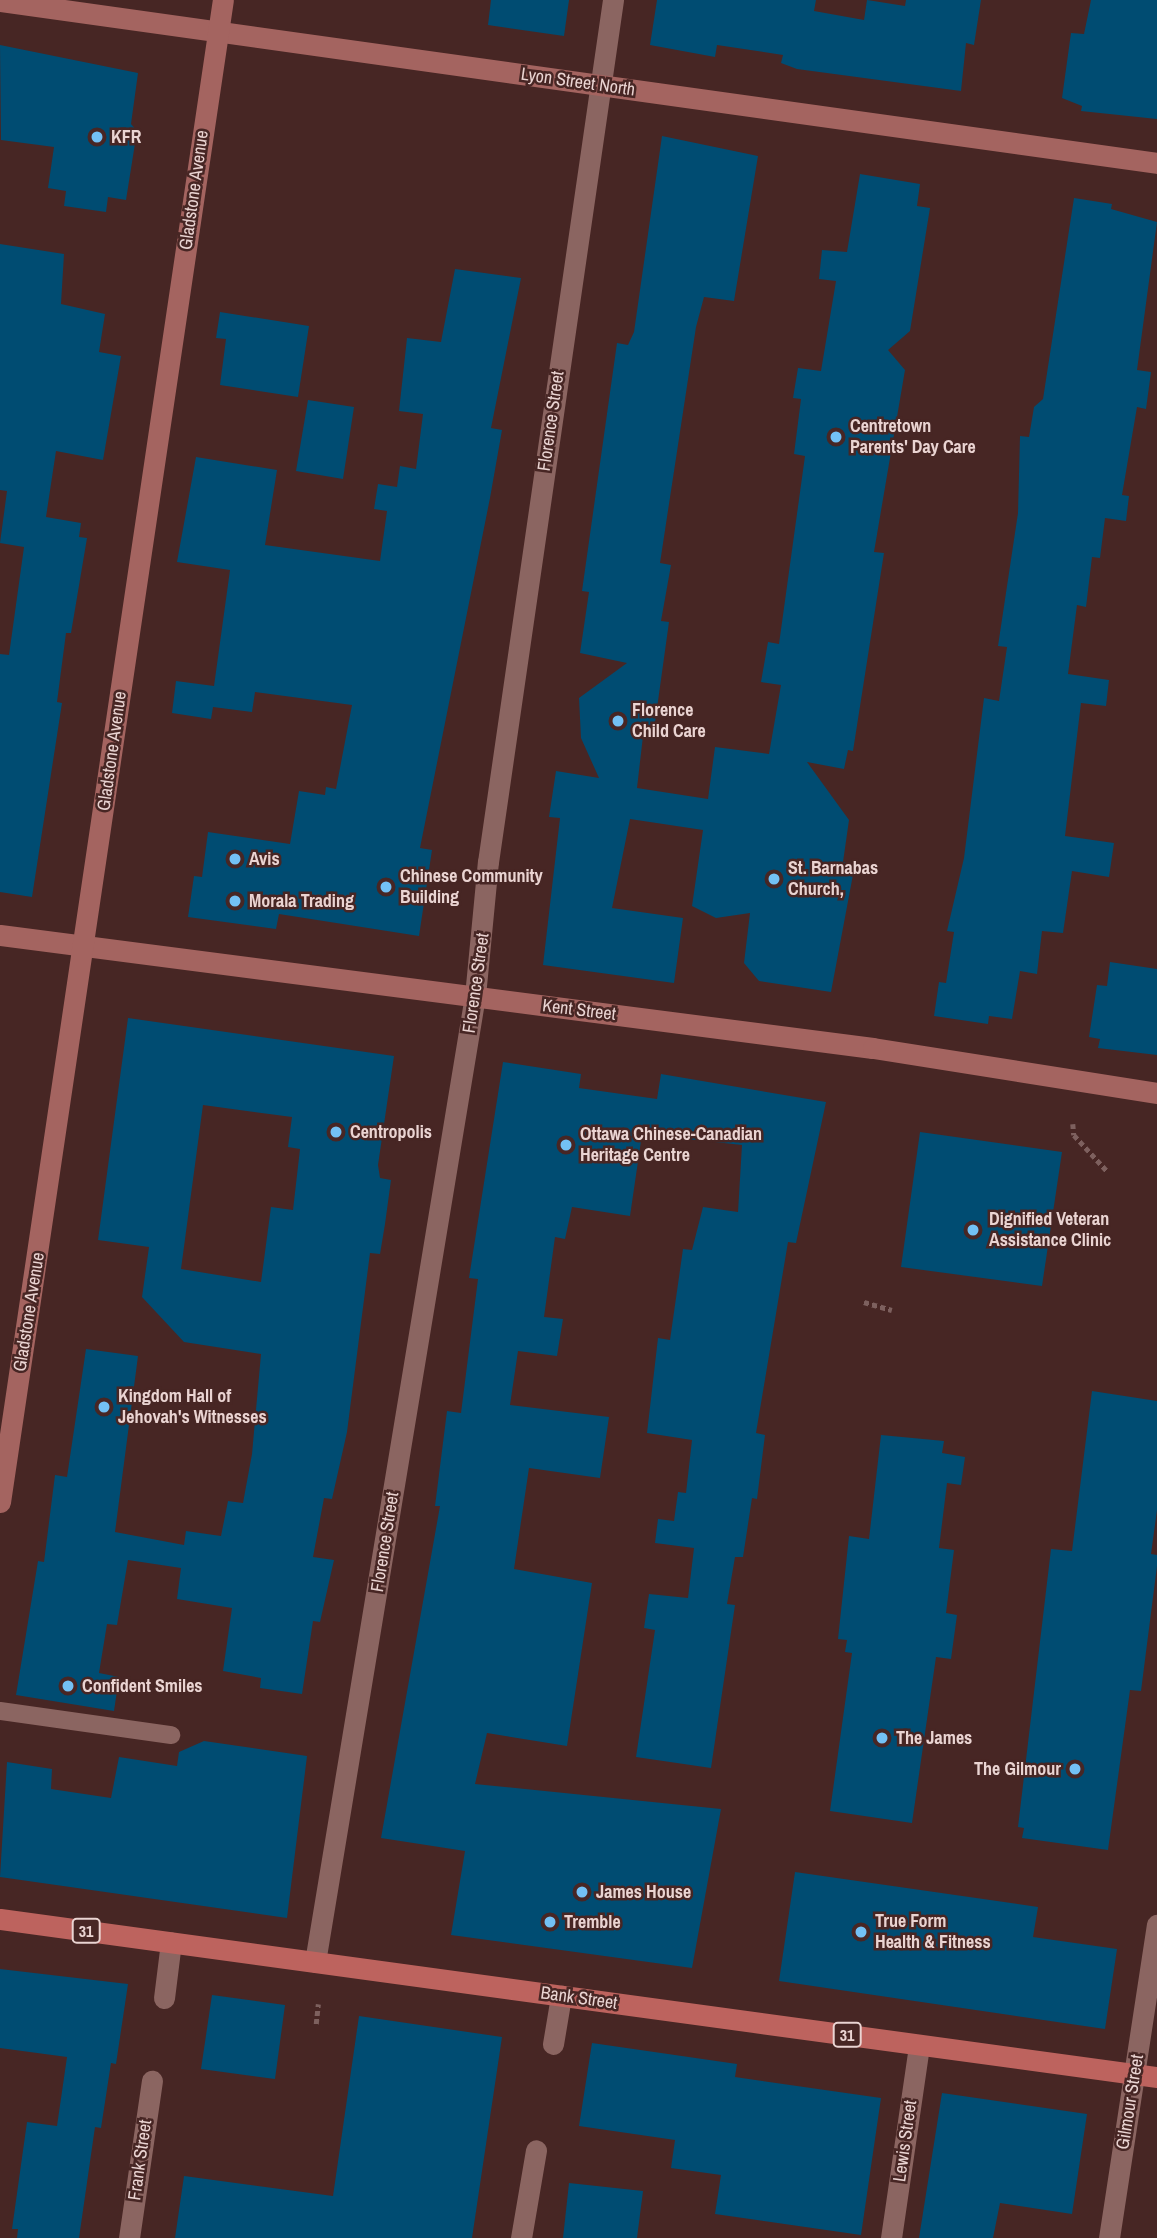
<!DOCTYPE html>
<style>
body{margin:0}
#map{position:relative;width:1157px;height:2238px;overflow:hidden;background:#472624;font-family:"Archivo Narrow",sans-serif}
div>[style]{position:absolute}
.building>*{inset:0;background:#004c72}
.path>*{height:4.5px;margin-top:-2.25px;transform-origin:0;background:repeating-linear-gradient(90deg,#7d605e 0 5px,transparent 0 8.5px)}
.service>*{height:18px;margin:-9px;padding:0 9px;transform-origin:9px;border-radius:9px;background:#8b6561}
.minor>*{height:21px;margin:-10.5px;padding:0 10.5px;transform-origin:10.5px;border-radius:10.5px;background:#8b6561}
.secondary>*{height:21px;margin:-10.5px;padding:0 10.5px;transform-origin:10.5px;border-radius:10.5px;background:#a46460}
.primary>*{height:21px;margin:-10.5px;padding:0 10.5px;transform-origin:10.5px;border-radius:10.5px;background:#bd635e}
.dots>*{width:19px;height:19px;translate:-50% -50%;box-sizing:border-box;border:4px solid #472624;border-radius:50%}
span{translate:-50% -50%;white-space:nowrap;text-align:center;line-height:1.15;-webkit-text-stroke:5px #472624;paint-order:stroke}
.shield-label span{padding:2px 5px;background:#472624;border:2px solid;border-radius:5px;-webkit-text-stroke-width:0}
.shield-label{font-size:16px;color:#ead4d2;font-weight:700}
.street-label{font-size:18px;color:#ead4d2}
.poi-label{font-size:18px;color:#ead4d2;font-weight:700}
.left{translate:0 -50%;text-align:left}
.right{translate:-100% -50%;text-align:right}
</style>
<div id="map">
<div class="building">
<div style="clip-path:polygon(491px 0,569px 0,564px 36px,488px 25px)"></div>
<div style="clip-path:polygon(657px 0,816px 0,814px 11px,864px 20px,867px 0,905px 6px,906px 0,981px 0,974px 45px,966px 43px,961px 91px,797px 69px,781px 63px,783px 55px,717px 45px,715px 57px,650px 45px)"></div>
<div style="clip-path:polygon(1091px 0,1157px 0,1157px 119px,1081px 111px,1082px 106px,1062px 98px,1071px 33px,1084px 34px)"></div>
<div style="clip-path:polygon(0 45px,138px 73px,131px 124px,137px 131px,126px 200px,108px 197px,106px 212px,64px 206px,66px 191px,48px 188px,54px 147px,1px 140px)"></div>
<div style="clip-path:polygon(662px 136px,758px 156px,734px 301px,704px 297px,696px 327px,660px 563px,671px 565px,661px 621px,669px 622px,653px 737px,643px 736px,637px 788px,708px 799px,715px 747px,769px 754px,781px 685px,761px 682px,768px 642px,779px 644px,805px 456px,794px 454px,801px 399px,793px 398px,798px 368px,821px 371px,836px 281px,819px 279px,822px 250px,847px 252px,860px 174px,920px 184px,917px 206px,930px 208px,910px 331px,888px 350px,905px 370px,874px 552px,884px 553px,853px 751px,848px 750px,844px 769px,807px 762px,849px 820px,843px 862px,855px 864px,831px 992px,759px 981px,744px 963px,750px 913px,716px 918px,692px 906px,703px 830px,630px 819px,612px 908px,683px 918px,674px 983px,543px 965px,560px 818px,549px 817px,556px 771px,599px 778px,581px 738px,579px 698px,627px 663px,580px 653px,589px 592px,582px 591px,617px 343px,628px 345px,634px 332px)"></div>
<div style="clip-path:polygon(1074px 198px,1112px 204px,1111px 209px,1157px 222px,1137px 370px,1151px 372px,1146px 409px,1137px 407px,1122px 495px,1129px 496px,1126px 521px,1105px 518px,1100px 558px,1092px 557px,1086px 607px,1077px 605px,1068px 674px,1109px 680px,1106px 706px,1081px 703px,1065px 836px,1114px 843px,1109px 877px,1072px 871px,1063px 933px,1042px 931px,1037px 974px,1020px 971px,1012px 1019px,989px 1016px,988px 1024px,934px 1016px,939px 982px,946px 983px,954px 932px,947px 931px,964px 858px,984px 698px,999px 701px,1007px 647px,998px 646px,1018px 513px,1020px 436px,1029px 437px,1034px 407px,1043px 399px)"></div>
<div style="clip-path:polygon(0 244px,64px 254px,61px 304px,105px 314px,99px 352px,121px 356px,103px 460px,56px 451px,46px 517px,81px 523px,79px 537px,87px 538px,71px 633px,66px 633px,57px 702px,62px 703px,32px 897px,0 892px,0 654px,9px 655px,24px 547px,0 543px,7px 491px,0 490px)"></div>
<div style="clip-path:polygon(455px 269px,521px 278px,491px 428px,502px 430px,490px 498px,420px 848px,432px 850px,419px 936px,279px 914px,276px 929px,188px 917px,194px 876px,202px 877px,208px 832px,290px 844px,299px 791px,325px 795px,326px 787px,336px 789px,352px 705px,255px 692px,252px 712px,213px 707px,211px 719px,172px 713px,176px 681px,214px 686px,230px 570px,177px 562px,196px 457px,277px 470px,265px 545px,380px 561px,387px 511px,374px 509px,378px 484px,397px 487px,400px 466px,416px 469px,423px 414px,399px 411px,407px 338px,441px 342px)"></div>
<div style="clip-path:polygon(220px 312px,309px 326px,298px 397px,220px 385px,226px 339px,216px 338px)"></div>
<div style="clip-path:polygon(308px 400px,354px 407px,343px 479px,296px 471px)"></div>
<div style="clip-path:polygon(1110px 962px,1157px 969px,1157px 1055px,1098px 1048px,1100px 1039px,1089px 1037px,1097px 985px,1107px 986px)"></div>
<div style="clip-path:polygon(evenodd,128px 1018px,394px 1056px,378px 1165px,380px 1178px,391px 1180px,385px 1224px,380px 1254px,370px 1253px,347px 1432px,332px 1499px,324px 1498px,313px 1557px,334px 1560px,320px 1622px,313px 1621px,302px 1694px,260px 1688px,261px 1678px,223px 1671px,232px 1608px,177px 1599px,181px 1568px,128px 1560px,117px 1625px,107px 1624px,99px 1673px,119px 1677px,114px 1711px,16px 1695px,38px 1561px,44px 1562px,55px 1475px,67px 1477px,86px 1349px,138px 1356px,115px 1532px,184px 1545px,186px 1531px,221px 1536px,228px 1501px,243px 1503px,252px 1454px,261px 1354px,184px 1342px,142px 1297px,149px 1247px,98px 1240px,128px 1018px,203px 1105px,292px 1117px,288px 1147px,300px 1149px,293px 1210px,271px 1207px,261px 1282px,181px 1269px,203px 1105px)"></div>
<div style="clip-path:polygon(503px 1062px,581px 1074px,579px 1088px,657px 1099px,661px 1074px,826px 1102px,796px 1243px,788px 1242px,756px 1433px,765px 1435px,757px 1499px,752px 1498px,743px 1557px,735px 1557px,727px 1604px,735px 1605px,711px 1768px,636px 1757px,655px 1630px,644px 1628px,649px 1594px,688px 1598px,694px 1548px,655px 1543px,658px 1519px,674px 1521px,678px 1492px,686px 1493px,692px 1440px,647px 1433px,658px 1338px,670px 1340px,683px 1249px,692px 1250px,703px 1207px,738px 1212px,742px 1145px,642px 1134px,630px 1216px,572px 1207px,565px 1239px,555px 1237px,544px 1317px,563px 1319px,557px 1356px,518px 1351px,510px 1405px,609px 1417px,600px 1478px,529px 1468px,514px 1569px,592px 1583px,567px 1746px,487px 1733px,475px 1784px,721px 1809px,692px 1968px,451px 1935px,465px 1851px,381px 1838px,440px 1506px,435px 1506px,447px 1411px,461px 1413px,478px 1279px,469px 1278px)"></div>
<div style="clip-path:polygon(920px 1132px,1062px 1152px,1042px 1286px,901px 1267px)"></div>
<div style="clip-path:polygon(1092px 1391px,1157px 1401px,1157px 1510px,1151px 1554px,1157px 1555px,1157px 1566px,1141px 1691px,1130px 1690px,1108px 1850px,1022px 1838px,1024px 1828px,1018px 1827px,1051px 1549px,1072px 1551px)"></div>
<div style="clip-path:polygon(881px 1435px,944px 1441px,942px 1453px,965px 1457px,961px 1485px,947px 1483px,939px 1548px,954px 1550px,946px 1613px,957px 1615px,951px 1659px,936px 1657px,912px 1823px,830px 1811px,852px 1653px,845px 1652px,847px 1640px,838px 1639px,849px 1536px,869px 1539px)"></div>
<div style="clip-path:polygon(204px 1741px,307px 1756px,287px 1918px,0 1877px,7px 1762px,52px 1769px,51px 1789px,111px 1798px,119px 1757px,177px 1766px,179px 1752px)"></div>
<div style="clip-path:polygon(795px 1872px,1038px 1907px,1033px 1937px,1117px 1949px,1105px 2029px,779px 1981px)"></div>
<div style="clip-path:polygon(0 1969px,128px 1984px,116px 2064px,111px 2063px,101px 2128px,95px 2127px,79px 2238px,17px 2238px,18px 2229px,12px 2229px,27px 2122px,57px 2126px,67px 2057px,0 2048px)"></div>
<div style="clip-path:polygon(212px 1995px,285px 2005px,275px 2079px,201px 2069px)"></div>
<div style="clip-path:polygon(359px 2016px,502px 2037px,472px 2238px,175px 2238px,184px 2176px,333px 2196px)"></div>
<div style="clip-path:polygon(592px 2043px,737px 2064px,735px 2077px,881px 2098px,861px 2235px,715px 2214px,721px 2175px,671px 2168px,675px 2140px,579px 2126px)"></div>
<div style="clip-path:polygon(942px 2093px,1087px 2114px,1072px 2214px,1000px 2203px,993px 2238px,919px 2238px)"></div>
<div style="clip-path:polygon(569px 2183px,643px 2191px,637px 2238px,563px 2238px)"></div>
</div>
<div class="path">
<div style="left:1073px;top:1124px;width:11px;rotate:85deg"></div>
<div style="left:1074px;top:1135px;width:50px;rotate:47.4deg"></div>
<div style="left:864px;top:1302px;width:29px;rotate:16deg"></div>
<div style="left:316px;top:2024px;width:20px;rotate:-84deg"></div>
</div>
<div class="service">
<div style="left:0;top:1711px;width:173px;rotate:8deg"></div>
</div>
<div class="minor">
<div style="left:315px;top:1962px;width:979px;rotate:-80.6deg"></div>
<div style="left:475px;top:996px;width:135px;rotate:-84.5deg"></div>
<div style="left:488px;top:862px;width:871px;rotate:-81.75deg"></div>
<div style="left:164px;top:1998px;width:56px;rotate:-82.9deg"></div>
<div style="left:553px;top:2044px;width:49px;rotate:-80.5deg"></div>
<div style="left:129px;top:2238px;width:159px;rotate:-81.7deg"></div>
<div style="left:521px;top:2238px;width:89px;rotate:-80.3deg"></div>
<div style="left:891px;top:2238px;width:195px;rotate:-81.7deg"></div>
<div style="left:1109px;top:2238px;width:317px;rotate:-81.3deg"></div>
</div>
<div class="secondary">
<div style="left:0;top:1px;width:1168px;rotate:7.97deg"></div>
<div style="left:0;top:935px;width:880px;rotate:7.38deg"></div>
<div style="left:873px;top:1048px;width:288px;rotate:9deg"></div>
<div style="left:0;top:1502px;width:1518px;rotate:-81.56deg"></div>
</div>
<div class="primary">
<div style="left:0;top:1919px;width:1168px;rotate:7.78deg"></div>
</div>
<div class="dots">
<div style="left:97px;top:137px;background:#73c1f5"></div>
<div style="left:836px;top:437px;background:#73c1f5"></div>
<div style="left:618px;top:721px;background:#73c1f5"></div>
<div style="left:235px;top:859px;background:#73c1f5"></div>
<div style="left:774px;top:879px;background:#73c1f5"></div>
<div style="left:386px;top:887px;background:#73c1f5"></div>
<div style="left:235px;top:901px;background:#73c1f5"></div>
<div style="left:336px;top:1132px;background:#73c1f5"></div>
<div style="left:566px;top:1145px;background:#73c1f5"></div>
<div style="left:973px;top:1230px;background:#73c1f5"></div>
<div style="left:104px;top:1407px;background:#73c1f5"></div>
<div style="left:68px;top:1686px;background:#73c1f5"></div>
<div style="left:882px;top:1738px;background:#73c1f5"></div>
<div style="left:1075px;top:1769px;background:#73c1f5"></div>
<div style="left:582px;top:1892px;background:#73c1f5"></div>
<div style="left:550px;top:1922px;background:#73c1f5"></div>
<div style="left:861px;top:1932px;background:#73c1f5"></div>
</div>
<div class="shield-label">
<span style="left:86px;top:1931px">31</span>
<span style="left:847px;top:2035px">31</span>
</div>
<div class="street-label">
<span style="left:578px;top:82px;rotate:8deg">Lyon Street North</span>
<span style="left:194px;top:190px;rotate:-82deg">Gladstone Avenue</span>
<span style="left:551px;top:421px;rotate:-82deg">Florence Street</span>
<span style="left:112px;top:751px;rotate:-82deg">Gladstone Avenue</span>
<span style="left:476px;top:983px;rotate:-82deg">Florence Street</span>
<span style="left:579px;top:1010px;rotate:7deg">Kent Street</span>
<span style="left:29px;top:1312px;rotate:-81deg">Gladstone Avenue</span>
<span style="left:385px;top:1542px;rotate:-81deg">Florence Street</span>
<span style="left:579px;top:1998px;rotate:8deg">Bank Street</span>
<span style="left:1130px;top:2102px;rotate:-81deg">Gilmour Street</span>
<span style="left:905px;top:2141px;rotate:-82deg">Lewis Street</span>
<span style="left:140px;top:2160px;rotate:-82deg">Frank Street</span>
</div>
<div class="poi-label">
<span class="left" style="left:111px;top:137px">KFR</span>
<span class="left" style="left:850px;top:437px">Centretown<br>Parents' Day Care</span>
<span class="left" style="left:632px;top:721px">Florence<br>Child Care</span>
<span class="left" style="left:249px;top:859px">Avis</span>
<span class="left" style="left:788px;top:879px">St. Barnabas<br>Church,</span>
<span class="left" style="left:400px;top:887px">Chinese Community<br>Building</span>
<span class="left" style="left:249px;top:901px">Morala Trading</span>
<span class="left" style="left:350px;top:1132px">Centropolis</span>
<span class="left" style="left:580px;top:1145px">Ottawa Chinese-Canadian<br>Heritage Centre</span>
<span class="left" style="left:989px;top:1230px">Dignified Veteran<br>Assistance Clinic</span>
<span class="left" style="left:118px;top:1407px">Kingdom Hall of<br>Jehovah's Witnesses</span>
<span class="left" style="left:82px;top:1686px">Confident Smiles</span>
<span class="left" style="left:896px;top:1738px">The James</span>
<span class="right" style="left:1061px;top:1769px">The Gilmour</span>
<span class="left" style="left:596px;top:1892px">James House</span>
<span class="left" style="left:564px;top:1922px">Tremble</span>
<span class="left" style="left:875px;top:1932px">True Form<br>Health &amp; Fitness</span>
</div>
</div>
